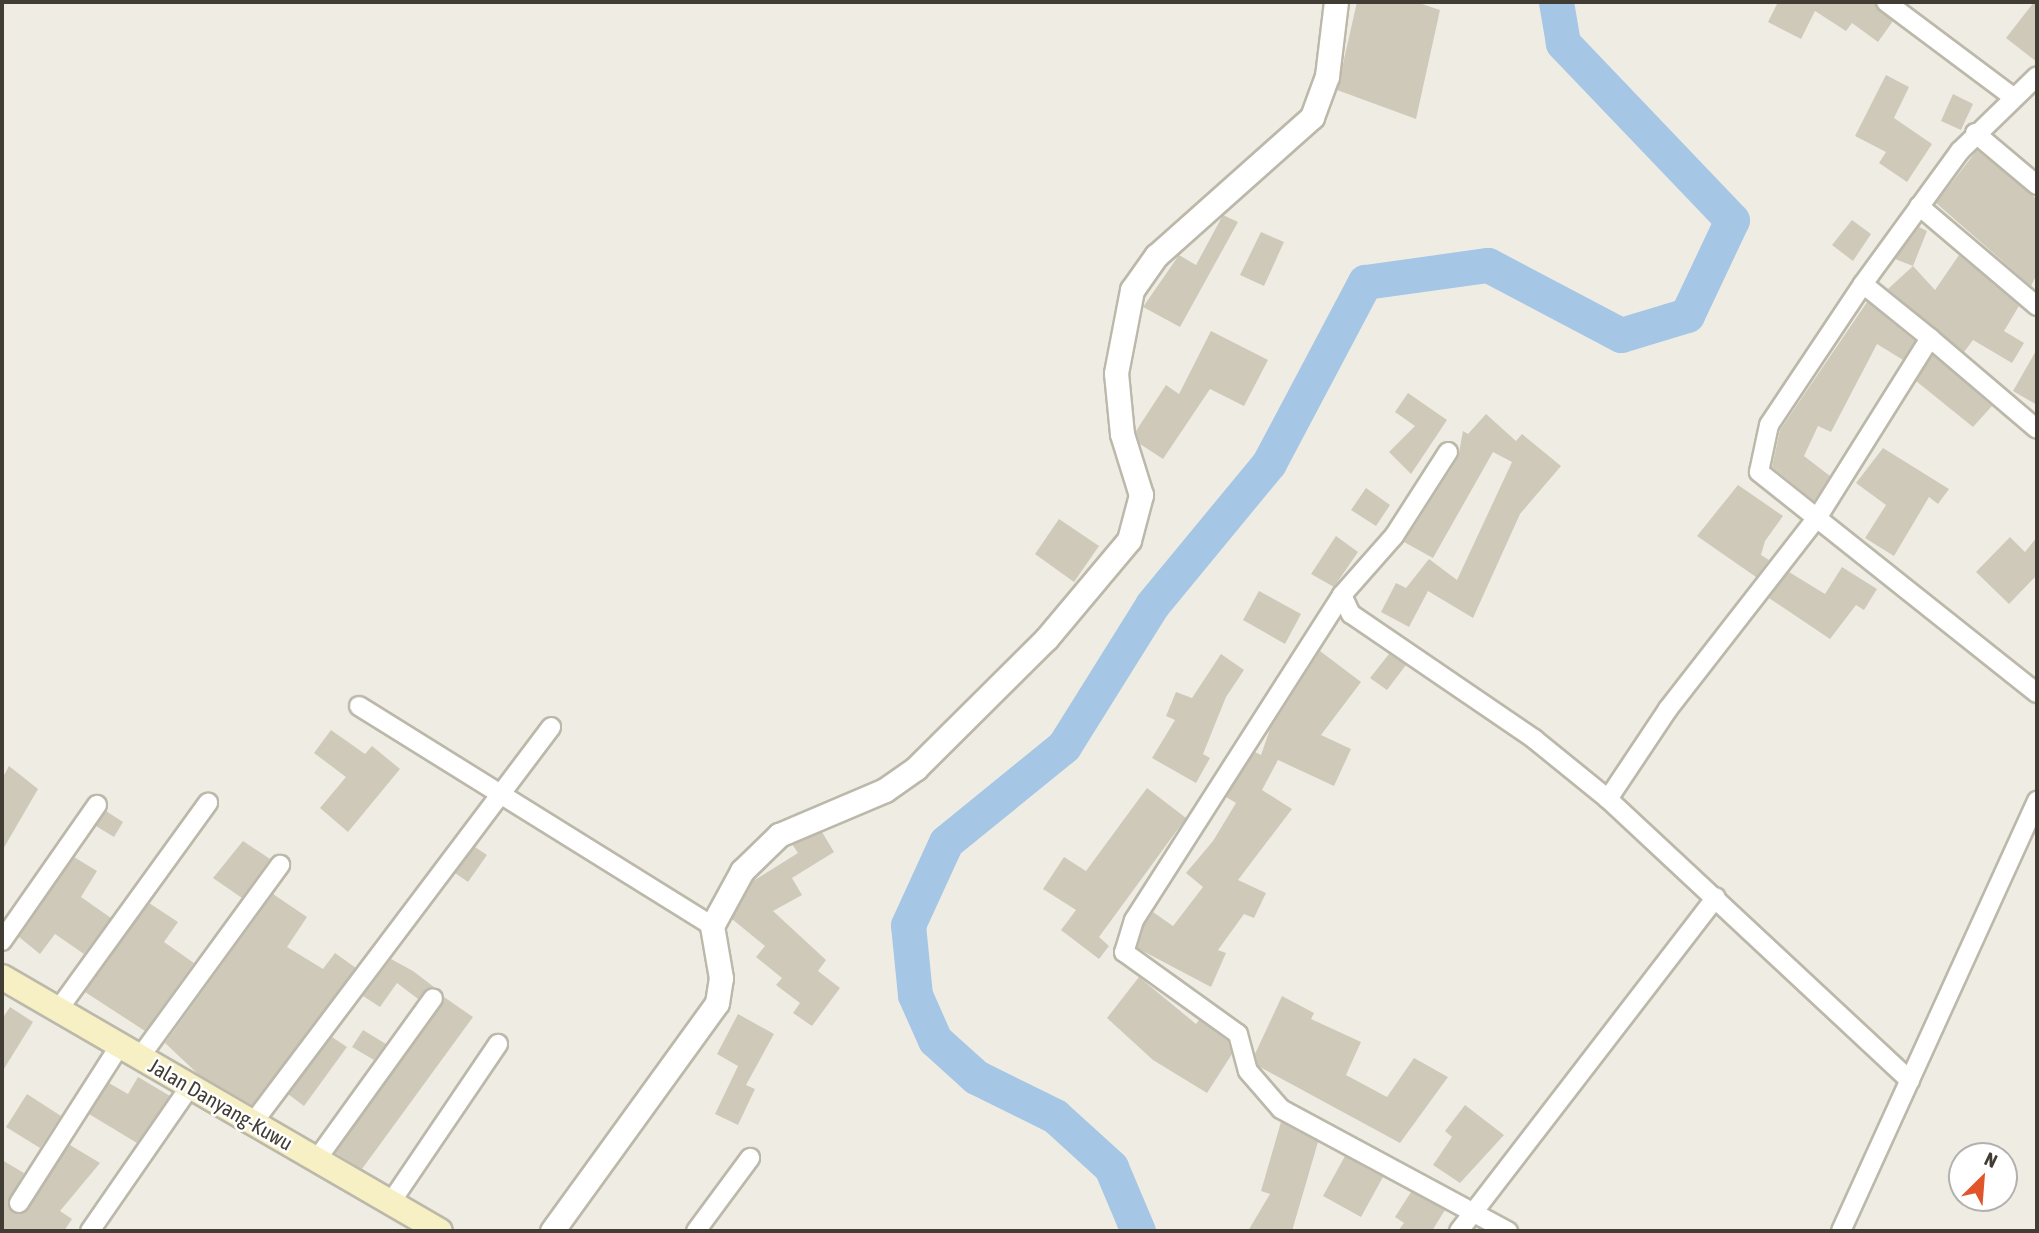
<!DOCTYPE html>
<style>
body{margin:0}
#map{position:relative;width:2039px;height:1233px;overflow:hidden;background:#efede3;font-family:"Asap Condensed",sans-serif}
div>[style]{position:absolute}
.river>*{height:35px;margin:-17.5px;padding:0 17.5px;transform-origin:17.5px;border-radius:17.5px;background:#a6c6e6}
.building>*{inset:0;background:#cfc9ba}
.roads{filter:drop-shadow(2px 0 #bcb8aa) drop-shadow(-2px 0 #bcb8aa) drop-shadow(0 2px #bcb8aa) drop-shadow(0 -2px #bcb8aa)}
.minor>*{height:18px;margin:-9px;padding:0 9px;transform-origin:9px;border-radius:9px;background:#fff}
.tertiary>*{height:23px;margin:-11.5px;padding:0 11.5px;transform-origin:11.5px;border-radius:11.5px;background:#fff}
.secondary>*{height:24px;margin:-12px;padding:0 12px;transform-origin:12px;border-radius:12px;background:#f7f0c5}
span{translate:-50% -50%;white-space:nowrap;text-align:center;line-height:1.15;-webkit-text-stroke:5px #fff;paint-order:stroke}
.street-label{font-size:21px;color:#413d34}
.frame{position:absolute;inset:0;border:4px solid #413d34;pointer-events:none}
.north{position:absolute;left:1948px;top:1142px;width:70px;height:70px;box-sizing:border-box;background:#fff;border:2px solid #b3b1ae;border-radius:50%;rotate:25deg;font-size:19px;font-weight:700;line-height:28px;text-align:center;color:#413d34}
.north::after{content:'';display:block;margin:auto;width:24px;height:32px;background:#e0562a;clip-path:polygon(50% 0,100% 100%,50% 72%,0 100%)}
</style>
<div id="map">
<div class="river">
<div style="left:1138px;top:1231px;width:69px;rotate:-112.9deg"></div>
<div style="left:1111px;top:1167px;width:76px;rotate:-137.7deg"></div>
<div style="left:1055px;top:1116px;width:88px;rotate:-153.7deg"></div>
<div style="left:976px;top:1077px;width:55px;rotate:-137.9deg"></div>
<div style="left:935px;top:1040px;width:49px;rotate:-114deg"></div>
<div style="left:915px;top:995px;width:70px;rotate:-95.7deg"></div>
<div style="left:908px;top:925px;width:91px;rotate:-65.4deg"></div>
<div style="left:946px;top:842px;width:152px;rotate:-39.1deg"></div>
<div style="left:1064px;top:746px;width:166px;rotate:-58deg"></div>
<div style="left:1152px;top:605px;width:184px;rotate:-50.5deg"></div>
<div style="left:1269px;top:463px;width:205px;rotate:-62.1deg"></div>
<div style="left:1365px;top:282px;width:124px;rotate:-7.9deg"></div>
<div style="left:1488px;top:265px;width:150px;rotate:27.8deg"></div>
<div style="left:1621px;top:335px;width:69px;rotate:-16.9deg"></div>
<div style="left:1687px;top:315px;width:105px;rotate:-64.7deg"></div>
<div style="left:1732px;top:220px;width:245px;rotate:-133.7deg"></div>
<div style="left:1563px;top:43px;width:42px;rotate:-99.7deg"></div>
</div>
<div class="building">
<div style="clip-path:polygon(1357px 2px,1416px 2px,1440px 10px,1416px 119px,1337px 90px)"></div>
<div style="clip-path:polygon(1778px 2px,1875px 2px,1893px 21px,1878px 42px,1852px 23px,1846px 31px,1815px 11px,1801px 39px,1768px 22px)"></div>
<div style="clip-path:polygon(2034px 2px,2037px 2px,2037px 62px,2006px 38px)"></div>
<div style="clip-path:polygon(1886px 75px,1909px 87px,1894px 118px,1932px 144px,1907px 182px,1879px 163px,1886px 152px,1855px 136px)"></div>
<div style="clip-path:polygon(1953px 94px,1973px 104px,1961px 130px,1941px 121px)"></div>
<div style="clip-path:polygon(1977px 150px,2037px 199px,2037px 274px,2031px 286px,1936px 203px)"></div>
<div style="clip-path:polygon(1223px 215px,1238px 222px,1180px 327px,1143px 307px,1179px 255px,1196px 265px)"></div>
<div style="clip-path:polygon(1852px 220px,1871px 234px,1853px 261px,1832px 245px)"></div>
<div style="clip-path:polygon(1919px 227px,1927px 231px,1913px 266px,1895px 259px)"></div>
<div style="clip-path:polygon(1261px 232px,1284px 242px,1264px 286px,1240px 275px)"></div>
<div style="clip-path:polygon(1959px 255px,2019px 306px,2004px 331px,2024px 343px,2012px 363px,1973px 340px,1964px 352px,1888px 289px,1913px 266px,1935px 290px)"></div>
<div style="clip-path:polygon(1867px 302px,1915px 341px,1903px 360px,1877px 344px,1831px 432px,1818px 426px,1804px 456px,1830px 476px,1814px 501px,1772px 467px,1780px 430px)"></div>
<div style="clip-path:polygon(1211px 331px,1268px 360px,1244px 406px,1210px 389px,1163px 459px,1140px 444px,1136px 431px,1166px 385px,1179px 394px)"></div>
<div style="clip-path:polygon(2037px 349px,2037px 405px,2013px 391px)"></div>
<div style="clip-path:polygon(1933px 355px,1992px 406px,1973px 427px,1916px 381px)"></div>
<div style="clip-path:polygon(1408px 393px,1447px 420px,1411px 474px,1389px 452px,1415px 426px,1395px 412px)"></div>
<div style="clip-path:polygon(1486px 414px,1516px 441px,1522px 434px,1561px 466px,1520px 514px,1473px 618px,1428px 591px,1409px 627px,1381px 612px,1396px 583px,1406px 588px,1429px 559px,1457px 580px,1512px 462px,1493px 452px,1433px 558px,1404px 542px,1458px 458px,1463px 431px,1468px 434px)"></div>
<div style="clip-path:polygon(1883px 448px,1949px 489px,1938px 504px,1929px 497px,1894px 556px,1865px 538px,1886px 505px,1856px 483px)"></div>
<div style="clip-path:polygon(1738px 485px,1783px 516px,1765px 541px,1761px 555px,1769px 560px,1756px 577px,1697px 536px)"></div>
<div style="clip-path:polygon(1366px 488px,1390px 505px,1376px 526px,1351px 510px)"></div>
<div style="clip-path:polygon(1059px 519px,1099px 546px,1074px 582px,1035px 554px)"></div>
<div style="clip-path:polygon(1336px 536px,1358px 552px,1334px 587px,1311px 574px)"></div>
<div style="clip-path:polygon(2010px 537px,2025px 552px,2037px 537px,2037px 575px,2009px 604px,1976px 572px)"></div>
<div style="clip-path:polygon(1842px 567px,1877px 589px,1864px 610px,1856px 605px,1830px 639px,1769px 598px,1789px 572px,1825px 594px)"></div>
<div style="clip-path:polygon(1259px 591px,1301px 614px,1285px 644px,1243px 620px)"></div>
<div style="clip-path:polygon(1320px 651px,1361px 682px,1321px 735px,1351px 749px,1334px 786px,1278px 760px,1262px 790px,1292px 809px,1238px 880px,1266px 893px,1254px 918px,1244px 914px,1218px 950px,1226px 953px,1211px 987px,1137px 948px,1144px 925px,1153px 912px,1173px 926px,1203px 887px,1186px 873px,1213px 841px,1236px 803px,1226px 797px,1255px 752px,1261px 755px,1270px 729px)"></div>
<div style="clip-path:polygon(1221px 654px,1244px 670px,1226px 697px,1203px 754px,1210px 758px,1196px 783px,1152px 758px,1175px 720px,1166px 716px,1176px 692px,1192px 698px)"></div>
<div style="clip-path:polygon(1389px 654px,1406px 665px,1387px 690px,1370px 678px)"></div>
<div style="clip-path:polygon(331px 730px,365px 754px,372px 746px,400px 769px,348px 832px,320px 808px,346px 777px,314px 753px)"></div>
<div style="clip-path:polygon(9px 766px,38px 789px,2px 851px,2px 779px)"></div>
<div style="clip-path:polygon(1147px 788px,1186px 818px,1099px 937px,1109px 946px,1099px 959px,1061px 930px,1076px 910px,1043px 889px,1064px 857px,1086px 871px)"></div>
<div style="clip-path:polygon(106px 811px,123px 822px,114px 837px,96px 826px)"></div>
<div style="clip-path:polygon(822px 832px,834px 852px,792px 878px,802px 895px,773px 911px,826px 960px,818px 971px,840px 988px,812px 1026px,793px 1013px,800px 1003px,776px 985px,782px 978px,756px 957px,765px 946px,732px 919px,753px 881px,798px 853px,792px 844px)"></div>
<div style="clip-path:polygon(243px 841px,270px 859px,242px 898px,213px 878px)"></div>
<div style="clip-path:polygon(475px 847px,487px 855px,468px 882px,455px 873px)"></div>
<div style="clip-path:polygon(74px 857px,97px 871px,81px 897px,111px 918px,84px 954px,55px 934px,40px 954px,19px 937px)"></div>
<div style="clip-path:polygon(273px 894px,307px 917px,287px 947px,323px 969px,335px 953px,356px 968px,252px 1105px,198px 1074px,165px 1043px)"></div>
<div style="clip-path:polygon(149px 903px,178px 922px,164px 942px,194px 963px,145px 1031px,85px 992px)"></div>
<div style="clip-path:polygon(391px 959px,413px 971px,434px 987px,418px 999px,397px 983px,380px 1007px,363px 996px)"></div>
<div style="clip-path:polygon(1139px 977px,1196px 1024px,1199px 1020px,1228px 1041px,1232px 1054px,1207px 1093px,1153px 1060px,1107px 1018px)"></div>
<div style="clip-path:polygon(1282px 996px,1314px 1013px,1311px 1019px,1361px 1042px,1346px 1075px,1387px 1097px,1414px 1058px,1448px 1077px,1400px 1143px,1258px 1066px,1255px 1054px)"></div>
<div style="clip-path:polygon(444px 997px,473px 1017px,362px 1169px,335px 1153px)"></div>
<div style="clip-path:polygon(10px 1007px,33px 1022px,2px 1072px,2px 1019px)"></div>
<div style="clip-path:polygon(738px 1014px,774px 1034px,746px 1085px,755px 1089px,738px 1125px,715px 1114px,738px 1066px,717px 1054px)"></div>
<div style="clip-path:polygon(363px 1030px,386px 1044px,374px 1060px,352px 1047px)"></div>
<div style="clip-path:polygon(332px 1037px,347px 1047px,304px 1106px,288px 1094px)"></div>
<div style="clip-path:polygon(138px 1077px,170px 1096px,137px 1143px,89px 1114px,109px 1083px,128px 1094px)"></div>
<div style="clip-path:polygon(27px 1094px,61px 1116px,40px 1148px,6px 1127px)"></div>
<div style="clip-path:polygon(1465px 1105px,1504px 1135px,1460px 1183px,1433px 1165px,1452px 1137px,1445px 1131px)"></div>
<div style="clip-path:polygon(1281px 1122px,1318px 1142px,1292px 1231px,1248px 1231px,1270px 1194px,1261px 1191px)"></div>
<div style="clip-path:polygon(70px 1145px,100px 1163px,60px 1211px,72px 1219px,64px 1231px,2px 1231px,2px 1160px,24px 1173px,8px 1202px,19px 1214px)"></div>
<div style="clip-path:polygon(1345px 1156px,1383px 1177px,1361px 1217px,1323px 1196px)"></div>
<div style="clip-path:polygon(1411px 1192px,1445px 1210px,1432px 1231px,1398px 1231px,1404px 1223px,1395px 1217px)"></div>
</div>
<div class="roads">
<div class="minor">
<div style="left:1886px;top:2px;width:159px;rotate:36.8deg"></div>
<div style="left:1975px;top:133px;width:81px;rotate:40deg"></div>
<div style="left:1919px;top:206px;width:155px;rotate:40.3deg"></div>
<div style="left:1863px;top:284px;width:169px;rotate:123.7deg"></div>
<div style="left:1769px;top:425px;width:48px;rotate:102deg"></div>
<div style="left:1759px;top:472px;width:355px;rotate:38.5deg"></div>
<div style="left:1930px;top:338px;width:140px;rotate:40.4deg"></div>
<div style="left:1448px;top:452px;width:100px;rotate:122.7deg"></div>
<div style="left:1394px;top:536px;width:79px;rotate:131.4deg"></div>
<div style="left:1342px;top:595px;width:21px;rotate:65deg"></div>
<div style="left:1351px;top:614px;width:222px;rotate:34.3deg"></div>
<div style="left:1534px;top:739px;width:95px;rotate:39deg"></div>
<div style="left:1608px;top:799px;width:413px;rotate:43deg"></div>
<div style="left:1342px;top:595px;width:386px;rotate:122.6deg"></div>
<div style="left:1134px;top:920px;width:34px;rotate:107deg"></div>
<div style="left:1124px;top:952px;width:140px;rotate:35.7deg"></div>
<div style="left:1238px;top:1034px;width:38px;rotate:75deg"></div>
<div style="left:1248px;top:1071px;width:50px;rotate:49deg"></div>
<div style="left:1281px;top:1109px;width:258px;rotate:28.3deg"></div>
<div style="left:359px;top:706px;width:416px;rotate:31.9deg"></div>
<div style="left:1608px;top:799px;width:108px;rotate:-56.3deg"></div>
<div style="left:1668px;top:709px;width:246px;rotate:-52.1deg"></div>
<div style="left:1819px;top:515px;width:209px;rotate:-57.9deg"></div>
<div style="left:1930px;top:338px;width:86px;rotate:-141.1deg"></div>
<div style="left:1863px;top:284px;width:165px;rotate:-53.9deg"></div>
<div style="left:1960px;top:151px;width:107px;rotate:-44.2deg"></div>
<div style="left:2px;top:941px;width:166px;rotate:-55.1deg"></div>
<div style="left:58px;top:1010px;width:256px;rotate:-54.1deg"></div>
<div style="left:140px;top:1057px;width:238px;rotate:-53.9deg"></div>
<div style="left:252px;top:1124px;width:497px;rotate:-53deg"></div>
<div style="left:317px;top:1159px;width:198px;rotate:-54.2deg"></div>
<div style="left:391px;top:1202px;width:191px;rotate:-55.9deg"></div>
<div style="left:19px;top:1203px;width:188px;rotate:-57.4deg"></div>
<div style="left:90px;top:1231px;width:174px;rotate:-55.3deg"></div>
<div style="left:696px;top:1231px;width:91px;rotate:-53.5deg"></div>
<div style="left:1459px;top:1231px;width:421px;rotate:-52.4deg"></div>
<div style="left:1841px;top:1231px;width:473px;rotate:-65.5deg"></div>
</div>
<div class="tertiary">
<div style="left:552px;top:1231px;width:281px;rotate:-54.1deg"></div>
<div style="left:717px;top:1003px;width:25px;rotate:-81deg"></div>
<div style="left:721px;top:978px;width:53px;rotate:-99.8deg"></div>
<div style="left:712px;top:926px;width:63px;rotate:-61.4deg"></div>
<div style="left:742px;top:871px;width:52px;rotate:-44.2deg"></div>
<div style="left:779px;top:835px;width:115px;rotate:-23deg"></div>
<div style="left:885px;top:790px;width:38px;rotate:-35deg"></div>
<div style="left:916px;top:768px;width:183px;rotate:-44.8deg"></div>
<div style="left:1046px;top:639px;width:129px;rotate:-50deg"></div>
<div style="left:1129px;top:540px;width:47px;rotate:-75.1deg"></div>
<div style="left:1141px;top:495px;width:64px;rotate:-107.3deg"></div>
<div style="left:1122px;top:434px;width:61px;rotate:-95.6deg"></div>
<div style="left:1116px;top:373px;width:85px;rotate:-79.1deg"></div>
<div style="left:1132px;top:290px;width:42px;rotate:-54.8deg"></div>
<div style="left:1156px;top:256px;width:209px;rotate:-41.7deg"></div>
<div style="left:1312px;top:117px;width:44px;rotate:-69.9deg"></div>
<div style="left:1327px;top:76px;width:75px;rotate:-83.1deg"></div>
</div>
<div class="secondary">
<div style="left:2px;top:977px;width:506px;rotate:30.11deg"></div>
</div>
</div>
<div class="street-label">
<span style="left:221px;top:1104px;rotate:30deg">Jalan Danyang-Kuwu</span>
</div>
<div class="frame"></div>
<div class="north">N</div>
</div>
